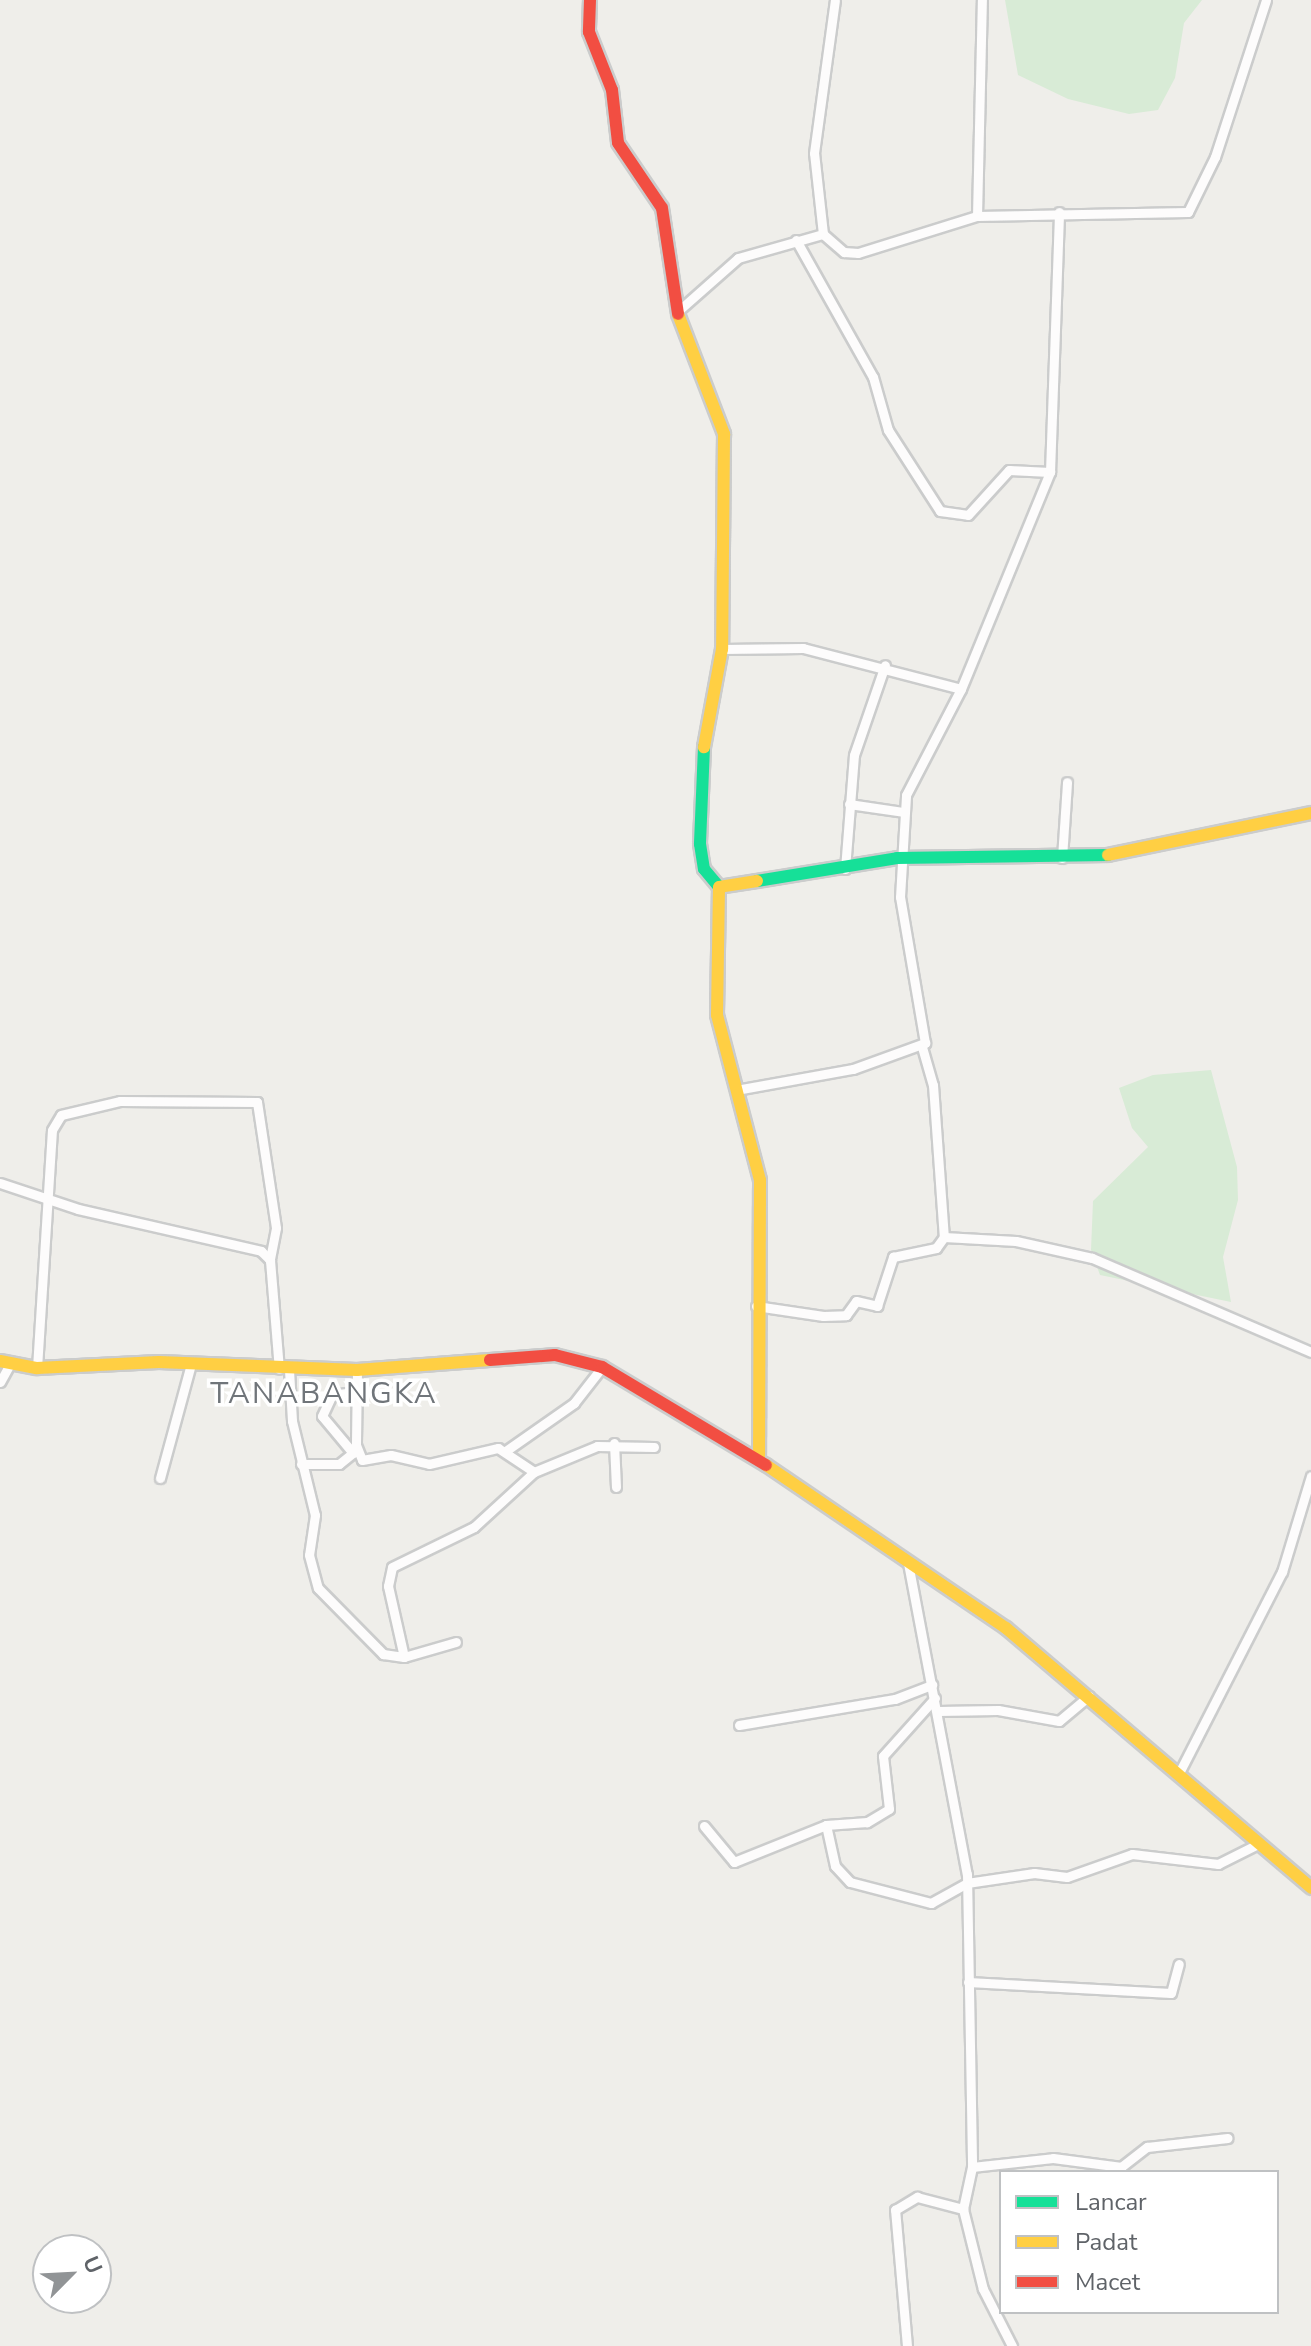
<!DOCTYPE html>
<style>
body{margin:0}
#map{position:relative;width:1311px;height:2346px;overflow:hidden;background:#efeeea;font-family:"Nunito Sans",sans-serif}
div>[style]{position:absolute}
.green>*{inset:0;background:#d8ebd6}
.roads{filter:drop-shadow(2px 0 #cbcccc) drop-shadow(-2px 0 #cbcccc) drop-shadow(0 2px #cbcccc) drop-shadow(0 -2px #cbcccc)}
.street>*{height:9px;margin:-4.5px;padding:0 4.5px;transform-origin:4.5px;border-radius:4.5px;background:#fdfcfc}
.fast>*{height:12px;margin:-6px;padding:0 6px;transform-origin:6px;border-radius:6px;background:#16e098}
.slow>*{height:12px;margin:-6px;padding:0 6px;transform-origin:6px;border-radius:6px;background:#ffcf43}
.jam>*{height:12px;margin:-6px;padding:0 6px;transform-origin:6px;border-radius:6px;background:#f24e42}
span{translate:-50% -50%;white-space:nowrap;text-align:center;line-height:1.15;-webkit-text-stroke:7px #fff;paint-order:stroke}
.quarter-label{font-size:30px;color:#70757a;letter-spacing:2px}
.legend{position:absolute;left:999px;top:2170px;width:280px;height:144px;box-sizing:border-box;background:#fff;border:2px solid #bfc1c3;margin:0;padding:10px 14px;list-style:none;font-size:24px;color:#5f6368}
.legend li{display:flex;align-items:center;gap:16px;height:40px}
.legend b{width:40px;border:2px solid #bfc1c3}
.north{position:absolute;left:32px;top:2234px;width:80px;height:80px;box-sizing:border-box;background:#fff;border:2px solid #bfc1c3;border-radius:50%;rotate:66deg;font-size:22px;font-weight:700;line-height:32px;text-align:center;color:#5f6368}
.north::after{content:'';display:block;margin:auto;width:28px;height:36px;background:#919496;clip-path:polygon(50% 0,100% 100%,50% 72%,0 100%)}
</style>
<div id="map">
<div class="green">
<div style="clip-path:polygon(1005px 0,1202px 0,1184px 23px,1175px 78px,1158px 110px,1129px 114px,1068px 99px,1018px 75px)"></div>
<div style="clip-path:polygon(1211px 1070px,1237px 1167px,1238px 1200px,1223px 1257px,1231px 1302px,1100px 1275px,1091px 1250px,1093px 1201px,1148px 1147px,1132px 1128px,1119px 1088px,1153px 1075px)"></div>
</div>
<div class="roads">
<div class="street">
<div style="left:977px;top:216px;width:216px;rotate:-88.7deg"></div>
<div style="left:823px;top:234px;width:81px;rotate:-96.3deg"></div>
<div style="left:814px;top:153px;width:154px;rotate:-82.2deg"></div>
<div style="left:796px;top:240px;width:157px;rotate:60.7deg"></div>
<div style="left:873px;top:377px;width:55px;rotate:74.2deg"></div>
<div style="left:888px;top:430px;width:96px;rotate:57.3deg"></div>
<div style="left:940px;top:511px;width:28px;rotate:8deg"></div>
<div style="left:968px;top:515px;width:61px;rotate:-47.7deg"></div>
<div style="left:1009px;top:470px;width:41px;rotate:2.8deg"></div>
<div style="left:677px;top:312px;width:81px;rotate:-41.5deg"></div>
<div style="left:738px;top:258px;width:88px;rotate:-15.8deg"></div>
<div style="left:823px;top:234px;width:28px;rotate:41deg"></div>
<div style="left:844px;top:252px;width:14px;rotate:4deg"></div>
<div style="left:858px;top:253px;width:125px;rotate:-17.3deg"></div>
<div style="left:977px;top:216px;width:211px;rotate:-1.1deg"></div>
<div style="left:1188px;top:212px;width:61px;rotate:-63.9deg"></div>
<div style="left:1215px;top:157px;width:165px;rotate:-72deg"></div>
<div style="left:722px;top:649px;width:81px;rotate:-0.7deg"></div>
<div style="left:803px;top:648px;width:163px;rotate:14.5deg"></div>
<div style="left:849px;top:804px;width:56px;rotate:8.3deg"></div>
<div style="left:1062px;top:858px;width:76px;rotate:-86.2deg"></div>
<div style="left:845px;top:869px;width:114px;rotate:-85.5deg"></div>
<div style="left:854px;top:755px;width:95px;rotate:-71deg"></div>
<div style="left:922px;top:1047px;width:40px;rotate:74deg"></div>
<div style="left:933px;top:1085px;width:152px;rotate:85.9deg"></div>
<div style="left:944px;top:1237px;width:72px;rotate:3.2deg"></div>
<div style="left:1016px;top:1241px;width:78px;rotate:12.6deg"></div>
<div style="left:1092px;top:1258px;width:238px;rotate:23.2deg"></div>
<div style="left:736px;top:1090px;width:119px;rotate:-10.2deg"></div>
<div style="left:853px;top:1069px;width:77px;rotate:-19.9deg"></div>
<div style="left:925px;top:1043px;width:148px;rotate:-99.7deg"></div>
<div style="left:900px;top:897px;width:102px;rotate:-86.6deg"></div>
<div style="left:906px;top:795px;width:119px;rotate:-62.6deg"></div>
<div style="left:961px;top:689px;width:235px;rotate:-67.7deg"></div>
<div style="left:1050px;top:472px;width:260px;rotate:-88deg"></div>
<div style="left:0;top:1183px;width:82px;rotate:18.4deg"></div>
<div style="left:78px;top:1209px;width:188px;rotate:12.9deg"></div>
<div style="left:261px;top:1251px;width:13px;rotate:45deg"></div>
<div style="left:270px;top:1260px;width:109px;rotate:85.3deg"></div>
<div style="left:756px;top:1306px;width:68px;rotate:8.5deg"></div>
<div style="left:823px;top:1316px;width:23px;rotate:-2deg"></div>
<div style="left:846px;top:1315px;width:17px;rotate:-54deg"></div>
<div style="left:856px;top:1301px;width:22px;rotate:13deg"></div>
<div style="left:877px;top:1306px;width:52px;rotate:-71.9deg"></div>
<div style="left:893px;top:1257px;width:44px;rotate:-11.8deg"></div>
<div style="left:936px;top:1248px;width:14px;rotate:-54deg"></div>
<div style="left:37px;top:1368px;width:238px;rotate:-86.4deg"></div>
<div style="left:52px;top:1130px;width:17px;rotate:-59deg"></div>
<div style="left:61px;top:1115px;width:61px;rotate:-13.3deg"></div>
<div style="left:120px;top:1101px;width:137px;rotate:0.4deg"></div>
<div style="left:257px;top:1102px;width:127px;rotate:81.4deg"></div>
<div style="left:276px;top:1228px;width:33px;rotate:101deg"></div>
<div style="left:289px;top:1370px;width:51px;rotate:86.6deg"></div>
<div style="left:292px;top:1421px;width:97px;rotate:76.3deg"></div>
<div style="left:315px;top:1515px;width:40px;rotate:98.5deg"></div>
<div style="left:309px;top:1555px;width:34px;rotate:75deg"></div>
<div style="left:318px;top:1588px;width:93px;rotate:45.4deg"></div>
<div style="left:383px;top:1654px;width:21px;rotate:8deg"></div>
<div style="left:404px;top:1657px;width:54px;rotate:-16.1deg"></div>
<div style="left:357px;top:1370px;width:75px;rotate:90.8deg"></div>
<div style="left:356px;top:1445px;width:16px;rotate:68deg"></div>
<div style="left:362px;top:1460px;width:29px;rotate:-10deg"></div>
<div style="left:391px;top:1455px;width:39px;rotate:13deg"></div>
<div style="left:429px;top:1464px;width:71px;rotate:-13.1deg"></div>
<div style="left:498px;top:1448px;width:43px;rotate:33.7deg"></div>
<div style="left:534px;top:1472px;width:68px;rotate:-22.4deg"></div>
<div style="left:597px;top:1446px;width:57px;rotate:1deg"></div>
<div style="left:0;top:1382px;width:21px;rotate:-61deg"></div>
<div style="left:614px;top:1443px;width:44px;rotate:87.4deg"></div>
<div style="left:507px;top:1450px;width:82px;rotate:-35deg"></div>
<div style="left:574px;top:1403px;width:46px;rotate:-52.1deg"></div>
<div style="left:353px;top:1453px;width:48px;rotate:-130deg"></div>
<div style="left:322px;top:1416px;width:23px;rotate:-65deg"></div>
<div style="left:332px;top:1395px;width:22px;rotate:-8deg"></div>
<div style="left:301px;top:1464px;width:38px"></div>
<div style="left:339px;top:1464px;width:22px;rotate:-39deg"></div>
<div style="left:160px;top:1478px;width:118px;rotate:-74.8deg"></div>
<div style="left:908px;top:1563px;width:317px;rotate:79.3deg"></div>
<div style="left:967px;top:1874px;width:293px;rotate:89deg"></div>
<div style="left:972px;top:2167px;width:43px;rotate:102.1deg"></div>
<div style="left:963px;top:2209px;width:82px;rotate:76deg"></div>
<div style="left:983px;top:2289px;width:64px;rotate:63deg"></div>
<div style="left:404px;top:1657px;width:73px;rotate:-102.7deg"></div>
<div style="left:388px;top:1586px;width:19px;rotate:-78deg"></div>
<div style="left:392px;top:1567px;width:91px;rotate:-26deg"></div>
<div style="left:474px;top:1527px;width:81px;rotate:-42.5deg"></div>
<div style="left:935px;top:1698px;width:78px;rotate:131.9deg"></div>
<div style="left:883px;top:1756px;width:53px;rotate:83.5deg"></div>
<div style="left:889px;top:1809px;width:26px;rotate:149deg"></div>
<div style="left:867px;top:1822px;width:41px;rotate:175.8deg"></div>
<div style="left:826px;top:1825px;width:42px;rotate:77.6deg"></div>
<div style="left:835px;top:1866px;width:22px;rotate:47deg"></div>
<div style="left:850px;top:1882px;width:84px;rotate:14.5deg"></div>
<div style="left:931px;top:1903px;width:41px;rotate:-29.1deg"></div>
<div style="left:967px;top:1883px;width:68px;rotate:-8.5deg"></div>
<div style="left:1034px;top:1873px;width:33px;rotate:7deg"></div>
<div style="left:1067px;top:1877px;width:69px;rotate:-19.5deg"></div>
<div style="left:1132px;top:1854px;width:87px;rotate:6.6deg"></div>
<div style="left:1218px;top:1864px;width:47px;rotate:-26.6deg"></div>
<div style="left:938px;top:1711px;width:60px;rotate:-1deg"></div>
<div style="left:998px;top:1710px;width:62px;rotate:10.2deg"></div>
<div style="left:1059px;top:1721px;width:39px;rotate:-40deg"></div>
<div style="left:739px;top:1725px;width:158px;rotate:-9.5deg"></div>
<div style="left:895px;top:1699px;width:40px;rotate:-21deg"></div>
<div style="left:1179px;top:1773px;width:226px;rotate:-62.9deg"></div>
<div style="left:1282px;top:1572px;width:100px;rotate:-73.2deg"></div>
<div style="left:704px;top:1826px;width:47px;rotate:50.2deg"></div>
<div style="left:734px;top:1862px;width:99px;rotate:-21.9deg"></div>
<div style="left:968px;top:1982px;width:203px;rotate:3.1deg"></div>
<div style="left:1171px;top:1993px;width:30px;rotate:-75deg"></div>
<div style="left:972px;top:2167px;width:81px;rotate:-6.3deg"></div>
<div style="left:1053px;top:2158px;width:69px;rotate:7.5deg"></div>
<div style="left:1121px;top:2167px;width:33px;rotate:-38deg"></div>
<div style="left:1147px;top:2147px;width:81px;rotate:-6.4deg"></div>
<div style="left:907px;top:2346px;width:137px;rotate:-95deg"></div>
<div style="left:895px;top:2210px;width:26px;rotate:-31deg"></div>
<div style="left:917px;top:2197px;width:48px;rotate:14.6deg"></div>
</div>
<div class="fast">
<div style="left:704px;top:747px;width:97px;rotate:92.4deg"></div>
<div style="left:700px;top:844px;width:25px;rotate:81deg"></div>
<div style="left:704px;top:869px;width:23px;rotate:50deg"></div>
<div style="left:757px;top:881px;width:142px;rotate:-9.3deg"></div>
<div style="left:897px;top:858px;width:211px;rotate:-0.8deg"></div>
</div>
<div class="slow">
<div style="left:678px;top:314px;width:129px;rotate:69deg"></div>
<div style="left:724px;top:434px;width:215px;rotate:90.5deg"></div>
<div style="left:722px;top:649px;width:100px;rotate:100.4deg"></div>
<div style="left:1108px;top:855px;width:207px;rotate:-11.7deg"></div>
<div style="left:757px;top:881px;width:38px;rotate:171deg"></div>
<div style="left:719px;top:887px;width:128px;rotate:90.9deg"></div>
<div style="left:717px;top:1015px;width:171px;rotate:75.4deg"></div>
<div style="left:760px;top:1180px;width:280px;rotate:90.2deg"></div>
<div style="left:0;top:1361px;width:38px;rotate:11deg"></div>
<div style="left:37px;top:1368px;width:122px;rotate:-2.8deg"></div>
<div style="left:159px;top:1362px;width:198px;rotate:2.3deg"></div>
<div style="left:357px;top:1370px;width:133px;rotate:-4.3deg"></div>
<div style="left:766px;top:1465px;width:290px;rotate:34.2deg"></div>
<div style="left:1006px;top:1628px;width:401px;rotate:40.4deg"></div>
</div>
<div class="jam">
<div style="left:590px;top:0;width:32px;rotate:92deg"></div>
<div style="left:589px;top:32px;width:62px;rotate:68.4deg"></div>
<div style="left:612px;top:90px;width:53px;rotate:83.5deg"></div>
<div style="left:618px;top:143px;width:78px;rotate:55.9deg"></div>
<div style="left:662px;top:208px;width:107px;rotate:81.4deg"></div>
<div style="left:490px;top:1360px;width:65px;rotate:-4.4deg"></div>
<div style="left:555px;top:1355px;width:49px;rotate:14.3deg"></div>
<div style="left:602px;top:1367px;width:191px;rotate:30.9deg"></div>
</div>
</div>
<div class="quarter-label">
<span style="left:324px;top:1394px">TANABANGKA</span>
</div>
<ul class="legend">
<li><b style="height:10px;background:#16e098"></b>Lancar</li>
<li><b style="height:10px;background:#ffcf43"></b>Padat</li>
<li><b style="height:10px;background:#f24e42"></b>Macet</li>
</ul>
<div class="north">U</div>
</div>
